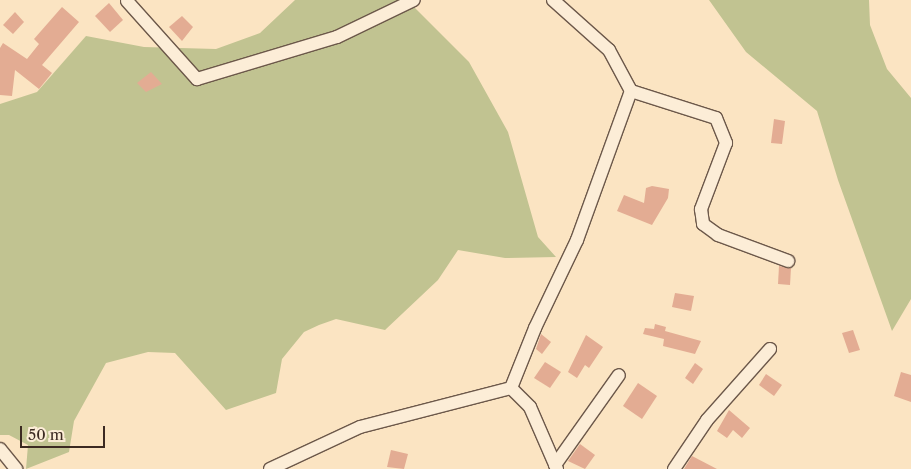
<!DOCTYPE html>
<style>
body{margin:0}
#map{position:relative;width:911px;height:469px;overflow:hidden;background:#fbe4c2;font-family:"Libre Caslon Text",serif}
div>[style]{position:absolute}
.green>*{inset:0;background:#c1c391}
.building>*{inset:0;background:#e3ac93}
.roads{filter:drop-shadow(1px 0 #6c584a) drop-shadow(-1px 0 #6c584a) drop-shadow(0 1px #6c584a) drop-shadow(0 -1px #6c584a)}
.street>*{height:12px;margin:-6px;padding:0 6px;transform-origin:6px;border-radius:6px;background:#fcedd7}
span{translate:-50% -50%;white-space:nowrap;text-align:center;line-height:1.15;-webkit-text-stroke:4.5px #fcedd7;paint-order:stroke}
.scale{position:absolute;left:20px;top:426px;width:85px;height:22px;box-sizing:border-box;border:2px solid #3c2a22;border-top:0;padding-left:6px;font-size:15px;line-height:18px;white-space:nowrap;color:#3c2a22;-webkit-text-stroke:4px #fcedd7;paint-order:stroke}
</style>
<div id="map">
<div class="green">
<div style="clip-path:polygon(295px 0,406px 0,411px 4px,469px 62px,508px 132px,538px 237px,556px 257px,505px 258px,458px 250px,438px 280px,385px 330px,336px 319px,319px 325px,304px 332px,282px 359px,276px 393px,226px 410px,175px 353px,148px 352px,106px 363px,74px 421px,69px 452px,26px 469px,28px 445px,9px 435px,0 435px,0 104px,37px 92px,86px 36px,144px 47px,216px 49px,260px 33px)"></div>
<div style="clip-path:polygon(709px 0,869px 0,870px 25px,887px 69px,911px 98px,911px 299px,892px 331px,838px 180px,817px 111px,746px 52px)"></div>
</div>
<div class="building">
<div style="clip-path:polygon(109px 3px,123px 20px,110px 32px,95px 16px)"></div>
<div style="clip-path:polygon(62px 7px,79px 22px,42px 65px,52px 73px,39px 89px,15px 70px,12px 96px,0 95px,0 48px,3px 43px,27px 59px,39px 44px,34px 39px)"></div>
<div style="clip-path:polygon(15px 12px,24px 22px,13px 34px,3px 25px)"></div>
<div style="clip-path:polygon(182px 16px,193px 27px,182px 41px,169px 27px)"></div>
<div style="clip-path:polygon(151px 72px,162px 84px,146px 92px,137px 83px)"></div>
<div style="clip-path:polygon(774px 119px,785px 121px,782px 144px,771px 143px)"></div>
<div style="clip-path:polygon(652px 186px,669px 189px,668px 198px,652px 225px,617px 211px,624px 195px,644px 203px,646px 188px)"></div>
<div style="clip-path:polygon(779px 266px,791px 268px,790px 285px,778px 284px)"></div>
<div style="clip-path:polygon(675px 293px,694px 296px,691px 311px,672px 307px)"></div>
<div style="clip-path:polygon(655px 324px,666px 327px,665px 331px,701px 341px,695px 354px,663px 346px,664px 339px,643px 334px,645px 328px,654px 329px)"></div>
<div style="clip-path:polygon(853px 330px,860px 350px,849px 353px,842px 333px)"></div>
<div style="clip-path:polygon(541px 334px,551px 342px,542px 354px,536px 349px)"></div>
<div style="clip-path:polygon(586px 335px,603px 347px,589px 368px,585px 365px,577px 378px,568px 372px)"></div>
<div style="clip-path:polygon(545px 362px,561px 372px,550px 388px,534px 378px)"></div>
<div style="clip-path:polygon(695px 363px,703px 369px,693px 384px,685px 378px)"></div>
<div style="clip-path:polygon(901px 372px,911px 375px,911px 402px,894px 396px)"></div>
<div style="clip-path:polygon(766px 374px,782px 385px,774px 396px,759px 385px)"></div>
<div style="clip-path:polygon(638px 383px,657px 396px,642px 419px,623px 406px)"></div>
<div style="clip-path:polygon(729px 410px,750px 428px,742px 438px,733px 430px,727px 438px,717px 431px)"></div>
<div style="clip-path:polygon(580px 444px,595px 455px,585px 469px,568px 461px)"></div>
<div style="clip-path:polygon(391px 450px,408px 454px,404px 469px,387px 467px)"></div>
<div style="clip-path:polygon(692px 456px,717px 469px,684px 469px)"></div>
</div>
<div class="roads">
<div class="street">
<div style="left:553px;top:0;width:75px;rotate:41.8deg"></div>
<div style="left:609px;top:50px;width:47px;rotate:61.8deg"></div>
<div style="left:631px;top:91px;width:89px;rotate:17.6deg"></div>
<div style="left:716px;top:118px;width:27px;rotate:68deg"></div>
<div style="left:726px;top:143px;width:71px;rotate:110.7deg"></div>
<div style="left:701px;top:209px;width:15px;rotate:82deg"></div>
<div style="left:703px;top:224px;width:19px;rotate:36deg"></div>
<div style="left:718px;top:235px;width:75px;rotate:20.4deg"></div>
<div style="left:127px;top:1px;width:105px;rotate:48.1deg"></div>
<div style="left:197px;top:79px;width:146px;rotate:-16.7deg"></div>
<div style="left:337px;top:37px;width:85px;rotate:-25.7deg"></div>
<div style="left:511px;top:388px;width:65px;rotate:-68.2deg"></div>
<div style="left:535px;top:328px;width:98px;rotate:-64.5deg"></div>
<div style="left:577px;top:240px;width:158px;rotate:-70.1deg"></div>
<div style="left:0;top:449px;width:26px;rotate:51deg"></div>
<div style="left:555px;top:465px;width:110px;rotate:-54.6deg"></div>
<div style="left:270px;top:469px;width:99px;rotate:-25deg"></div>
<div style="left:360px;top:427px;width:156px;rotate:-14.5deg"></div>
<div style="left:511px;top:388px;width:27px;rotate:45deg"></div>
<div style="left:530px;top:407px;width:68px;rotate:66.5deg"></div>
<div style="left:674px;top:469px;width:59px;rotate:-56deg"></div>
<div style="left:707px;top:420px;width:95px;rotate:-48.4deg"></div>
</div>
</div>
<div class="scale">50 m</div>
</div>
